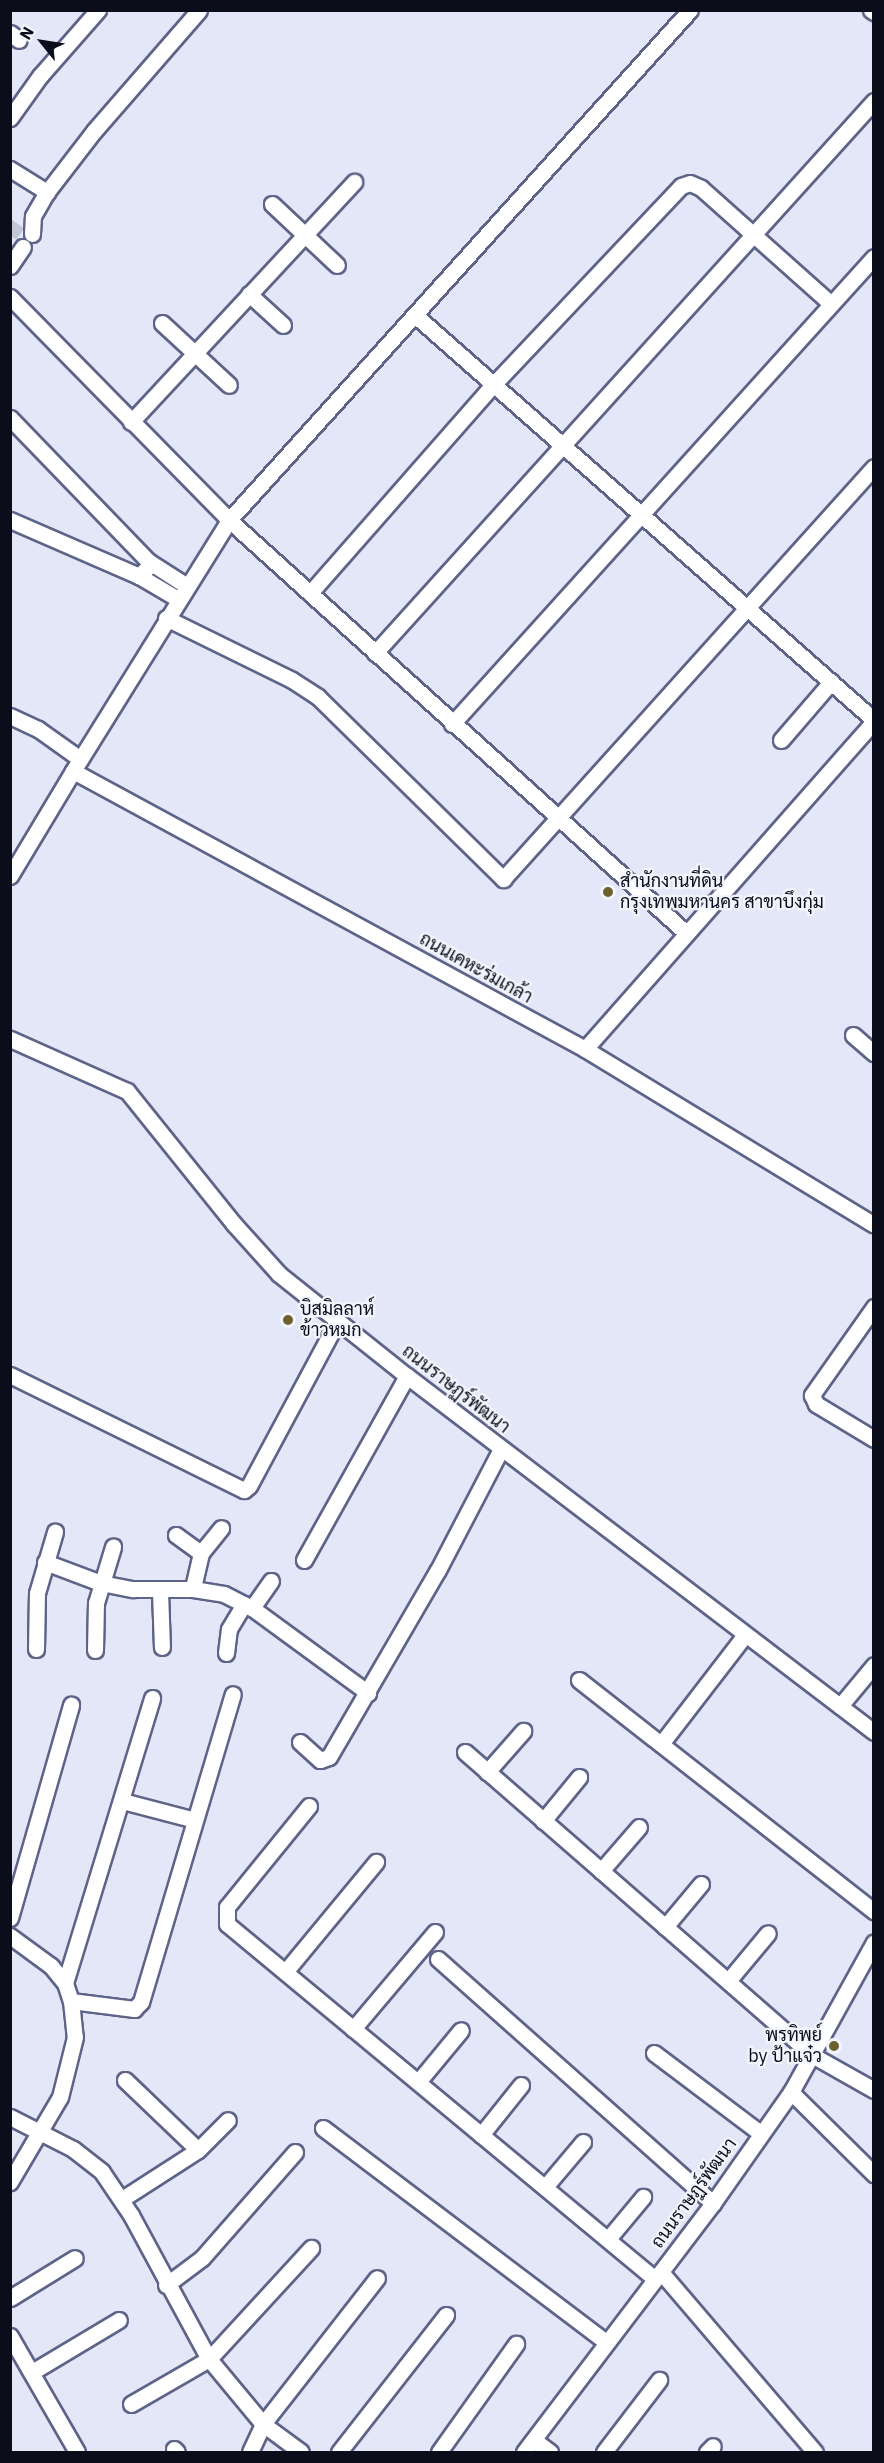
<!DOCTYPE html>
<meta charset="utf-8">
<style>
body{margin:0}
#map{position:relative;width:884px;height:2463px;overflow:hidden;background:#e4e7f8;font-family:"IBM Plex Sans",Sarabun,sans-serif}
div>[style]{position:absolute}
.minor-tunnel>*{height:15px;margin-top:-7.5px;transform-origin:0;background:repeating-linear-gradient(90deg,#c3c6d7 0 15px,transparent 0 23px)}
.roads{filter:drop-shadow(2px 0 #5d6488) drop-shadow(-2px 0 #5d6488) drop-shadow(0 2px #5d6488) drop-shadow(0 -2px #5d6488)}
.minor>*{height:15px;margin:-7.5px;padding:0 7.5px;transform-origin:7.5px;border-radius:7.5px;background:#fff}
.dots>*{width:16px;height:16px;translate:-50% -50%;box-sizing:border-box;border:3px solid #f3f5fd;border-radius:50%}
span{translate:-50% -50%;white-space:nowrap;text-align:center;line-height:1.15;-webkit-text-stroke:4.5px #f3f5fd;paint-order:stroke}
.poi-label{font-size:18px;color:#0b0d1b}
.left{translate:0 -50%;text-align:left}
.right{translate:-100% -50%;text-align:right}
.street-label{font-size:18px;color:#0b0d1b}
.frame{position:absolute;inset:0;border:12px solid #0b0d1b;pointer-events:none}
.north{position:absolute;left:12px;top:12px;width:60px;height:60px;-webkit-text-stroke:4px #f3f5fd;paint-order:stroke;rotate:300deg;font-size:16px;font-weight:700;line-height:24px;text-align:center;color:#0b0d1b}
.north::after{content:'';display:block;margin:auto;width:21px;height:27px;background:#0b0d1b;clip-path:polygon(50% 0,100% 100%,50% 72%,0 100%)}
</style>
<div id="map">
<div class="minor-tunnel">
<div style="left:10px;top:235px;width:14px;rotate:-54deg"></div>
</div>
<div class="roads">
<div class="minor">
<div style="left:871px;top:10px;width:4px;rotate:34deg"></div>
<div style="left:10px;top:33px;width:11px;rotate:38deg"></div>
<div style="left:10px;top:118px;width:52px;rotate:-54.5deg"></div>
<div style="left:40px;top:76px;width:88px;rotate:-48.7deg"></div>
<div style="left:10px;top:169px;width:44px;rotate:31.9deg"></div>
<div style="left:272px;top:204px;width:89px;rotate:43.2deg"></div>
<div style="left:32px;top:234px;width:18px;rotate:-87deg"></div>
<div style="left:33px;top:216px;width:28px;rotate:-60deg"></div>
<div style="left:47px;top:192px;width:77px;rotate:-52.4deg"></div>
<div style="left:94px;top:131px;width:160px;rotate:-49deg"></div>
<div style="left:10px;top:266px;width:23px;rotate:-56deg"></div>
<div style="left:249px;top:294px;width:46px;rotate:42.4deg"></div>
<div style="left:10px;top:297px;width:313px;rotate:45.5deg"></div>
<div style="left:229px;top:520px;width:615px;rotate:42.1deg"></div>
<div style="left:416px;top:316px;width:611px;rotate:41.42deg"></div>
<div style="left:162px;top:323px;width:91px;rotate:42.8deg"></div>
<div style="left:10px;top:418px;width:199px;rotate:46deg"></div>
<div style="left:148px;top:561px;width:6px;rotate:90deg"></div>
<div style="left:148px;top:567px;width:13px;rotate:135deg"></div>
<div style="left:139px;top:576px;width:141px;rotate:-156.5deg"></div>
<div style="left:131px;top:422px;width:328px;rotate:-47.1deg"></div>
<div style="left:148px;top:561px;width:46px;rotate:32.7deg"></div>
<div style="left:139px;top:576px;width:45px;rotate:30.5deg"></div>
<div style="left:310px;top:593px;width:276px;rotate:-48.7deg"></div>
<div style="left:492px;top:386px;width:275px;rotate:-46.6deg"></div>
<div style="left:681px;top:186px;width:9px;rotate:-18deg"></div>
<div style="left:690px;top:183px;width:12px;rotate:24deg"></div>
<div style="left:701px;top:188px;width:174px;rotate:41.7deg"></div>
<div style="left:166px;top:618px;width:140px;rotate:26.2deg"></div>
<div style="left:292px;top:680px;width:31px;rotate:33deg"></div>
<div style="left:318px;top:697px;width:260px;rotate:44.5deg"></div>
<div style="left:503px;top:879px;width:554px;rotate:-48deg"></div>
<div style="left:375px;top:653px;width:744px;rotate:-47.89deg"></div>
<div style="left:10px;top:716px;width:31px;rotate:25deg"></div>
<div style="left:38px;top:729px;width:52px;rotate:35.5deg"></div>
<div style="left:452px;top:724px;width:629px;rotate:-47.9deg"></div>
<div style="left:781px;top:740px;width:77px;rotate:-49.2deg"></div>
<div style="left:73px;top:771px;width:296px;rotate:-58.1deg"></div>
<div style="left:229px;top:520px;width:687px;rotate:-47.89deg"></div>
<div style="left:10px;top:876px;width:122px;rotate:-59deg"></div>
<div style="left:73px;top:771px;width:583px;rotate:28.5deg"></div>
<div style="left:585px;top:1049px;width:437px;rotate:-48.6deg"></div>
<div style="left:853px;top:1035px;width:28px;rotate:41deg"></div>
<div style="left:10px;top:1039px;width:128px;rotate:24deg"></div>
<div style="left:127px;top:1091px;width:171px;rotate:51.2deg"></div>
<div style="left:234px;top:1224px;width:67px;rotate:48deg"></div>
<div style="left:279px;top:1274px;width:164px;rotate:38.6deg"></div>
<div style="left:407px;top:1376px;width:587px;rotate:37.32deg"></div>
<div style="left:585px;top:1049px;width:338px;rotate:31.3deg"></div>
<div style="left:874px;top:1307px;width:108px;rotate:125.2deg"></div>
<div style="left:812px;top:1395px;width:10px;rotate:66deg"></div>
<div style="left:816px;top:1404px;width:68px;rotate:31.1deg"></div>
<div style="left:10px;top:1375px;width:261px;rotate:26.2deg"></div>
<div style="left:244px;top:1490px;width:6px;rotate:-39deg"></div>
<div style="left:249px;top:1486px;width:186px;rotate:-61.8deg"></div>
<div style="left:176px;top:1535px;width:31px;rotate:36deg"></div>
<div style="left:201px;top:1553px;width:37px;rotate:103deg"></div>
<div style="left:201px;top:1553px;width:32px;rotate:-51deg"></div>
<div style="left:304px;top:1560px;width:211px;rotate:-60.8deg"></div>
<div style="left:45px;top:1562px;width:60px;rotate:20.6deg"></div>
<div style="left:101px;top:1583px;width:33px;rotate:11deg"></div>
<div style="left:133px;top:1589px;width:60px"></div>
<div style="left:193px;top:1589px;width:31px;rotate:9deg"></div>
<div style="left:224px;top:1594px;width:31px;rotate:27deg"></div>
<div style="left:252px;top:1608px;width:144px;rotate:36.2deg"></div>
<div style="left:160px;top:1591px;width:56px;rotate:88deg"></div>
<div style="left:252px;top:1608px;width:33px;rotate:-55deg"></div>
<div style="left:36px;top:1649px;width:56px;rotate:-89deg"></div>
<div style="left:37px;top:1593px;width:64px;rotate:-73.6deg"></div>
<div style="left:95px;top:1650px;width:47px;rotate:-88.8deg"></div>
<div style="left:96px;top:1603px;width:59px;rotate:-73.1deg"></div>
<div style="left:226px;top:1653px;width:24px;rotate:-83deg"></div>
<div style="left:229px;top:1629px;width:29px;rotate:-59deg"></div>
<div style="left:579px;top:1680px;width:375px;rotate:38.1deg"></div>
<div style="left:840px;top:1706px;width:53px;rotate:-50.3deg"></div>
<div style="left:300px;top:1742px;width:27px;rotate:42deg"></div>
<div style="left:320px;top:1760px;width:9px;rotate:-18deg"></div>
<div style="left:329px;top:1757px;width:216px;rotate:-59.8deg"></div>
<div style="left:438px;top:1570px;width:136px;rotate:-62.5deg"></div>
<div style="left:661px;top:1744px;width:138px;rotate:-52.4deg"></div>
<div style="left:465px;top:1752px;width:461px;rotate:41.1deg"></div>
<div style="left:812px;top:2055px;width:71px;rotate:29.4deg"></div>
<div style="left:487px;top:1772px;width:55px;rotate:-48.7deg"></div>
<div style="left:122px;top:1801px;width:75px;rotate:14.6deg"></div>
<div style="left:309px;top:1806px;width:130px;rotate:129.1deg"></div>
<div style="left:227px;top:1907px;width:17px;rotate:90deg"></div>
<div style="left:227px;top:1924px;width:556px;rotate:39.67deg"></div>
<div style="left:543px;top:1821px;width:57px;rotate:-50.7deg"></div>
<div style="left:601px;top:1871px;width:58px;rotate:-49.2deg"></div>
<div style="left:10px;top:1918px;width:222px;rotate:-74deg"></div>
<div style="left:665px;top:1927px;width:56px;rotate:-50.1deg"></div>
<div style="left:10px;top:1936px;width:51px;rotate:36.2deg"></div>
<div style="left:51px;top:1966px;width:22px;rotate:51deg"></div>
<div style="left:65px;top:1983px;width:19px;rotate:72deg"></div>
<div style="left:71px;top:2001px;width:36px;rotate:84deg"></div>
<div style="left:75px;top:2037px;width:62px;rotate:104deg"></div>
<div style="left:60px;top:2097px;width:99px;rotate:120.5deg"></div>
<div style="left:438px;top:1959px;width:368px;rotate:41.6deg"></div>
<div style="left:285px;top:1972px;width:143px;rotate:-50.4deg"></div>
<div style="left:728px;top:1981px;width:62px;rotate:-50.2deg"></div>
<div style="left:65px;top:1983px;width:298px;rotate:-73deg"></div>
<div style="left:71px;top:2001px;width:64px;rotate:7.2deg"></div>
<div style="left:134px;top:2009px;width:10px;rotate:-45deg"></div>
<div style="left:141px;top:2002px;width:321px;rotate:-73.4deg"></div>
<div style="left:353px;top:2029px;width:127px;rotate:-49.8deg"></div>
<div style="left:654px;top:2053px;width:133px;rotate:37deg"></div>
<div style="left:125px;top:2080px;width:101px;rotate:43.8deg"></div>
<div style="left:418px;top:2082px;width:67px;rotate:-50.4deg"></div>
<div style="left:791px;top:2092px;width:117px;rotate:44.7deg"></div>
<div style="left:10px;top:2117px;width:71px;rotate:26.9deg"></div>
<div style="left:73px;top:2149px;width:37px;rotate:38deg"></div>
<div style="left:102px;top:2172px;width:52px;rotate:56deg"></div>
<div style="left:131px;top:2215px;width:164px;rotate:61.6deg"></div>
<div style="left:209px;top:2359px;width:85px;rotate:50.3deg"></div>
<div style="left:263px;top:2424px;width:47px;rotate:36.4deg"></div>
<div style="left:323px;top:2128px;width:355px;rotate:37.1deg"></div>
<div style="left:481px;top:2135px;width:64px;rotate:-51.3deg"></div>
<div style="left:545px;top:2187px;width:59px;rotate:-49.8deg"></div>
<div style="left:122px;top:2199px;width:90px;rotate:-32.8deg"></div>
<div style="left:198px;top:2150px;width:42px;rotate:-45deg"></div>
<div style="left:608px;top:2239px;width:55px;rotate:-50.2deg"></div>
<div style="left:661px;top:2272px;width:237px;rotate:49.5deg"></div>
<div style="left:166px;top:2285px;width:45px;rotate:-36.9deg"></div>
<div style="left:202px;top:2258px;width:141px;rotate:-48.7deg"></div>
<div style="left:10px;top:2298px;width:76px;rotate:-31.6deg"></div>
<div style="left:10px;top:2336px;width:134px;rotate:60deg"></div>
<div style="left:32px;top:2372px;width:101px;rotate:-30.9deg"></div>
<div style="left:131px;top:2404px;width:90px;rotate:-30deg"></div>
<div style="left:209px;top:2359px;width:151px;rotate:-47.4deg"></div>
<div style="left:534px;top:2440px;width:20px;rotate:37deg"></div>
<div style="left:174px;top:2449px;width:4px;rotate:45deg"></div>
<div style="left:250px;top:2452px;width:31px;rotate:-65deg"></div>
<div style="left:263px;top:2424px;width:185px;rotate:-52deg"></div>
<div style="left:339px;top:2452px;width:174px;rotate:-52deg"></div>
<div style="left:439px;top:2452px;width:133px;rotate:-54.5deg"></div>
<div style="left:524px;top:2452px;width:313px;rotate:-52.8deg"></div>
<div style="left:713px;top:2203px;width:136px;rotate:-54.9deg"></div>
<div style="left:791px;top:2092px;width:171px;rotate:-61deg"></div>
<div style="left:604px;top:2452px;width:91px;rotate:-52.6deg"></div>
<div style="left:707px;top:2452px;width:8px;rotate:-45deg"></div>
</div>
</div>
<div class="dots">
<div style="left:608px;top:892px;background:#6e612e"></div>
<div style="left:288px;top:1320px;background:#6e612e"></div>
<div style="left:834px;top:2046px;background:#6e612e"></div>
</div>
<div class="poi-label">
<span class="left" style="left:620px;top:892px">สำนักงานที่ดิน<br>กรุงเทพมหานคร สาขาบึงกุ่ม</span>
<span class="left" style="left:300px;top:1320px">บิสมิลลาห์<br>ข้าวหมก</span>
<span class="right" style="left:822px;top:2046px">พรทิพย์<br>by ป้าแจ๋ว</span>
</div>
<div class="street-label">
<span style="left:476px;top:968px;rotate:29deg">ถนนเคหะร่มเกล้า</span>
<span style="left:456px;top:1389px;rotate:38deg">ถนนราษฏร์พัฒนา</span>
<span style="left:694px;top:2193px;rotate:-54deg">ถนนราษฏร์พัฒนา</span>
</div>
<div class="frame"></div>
<div class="north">N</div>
</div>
